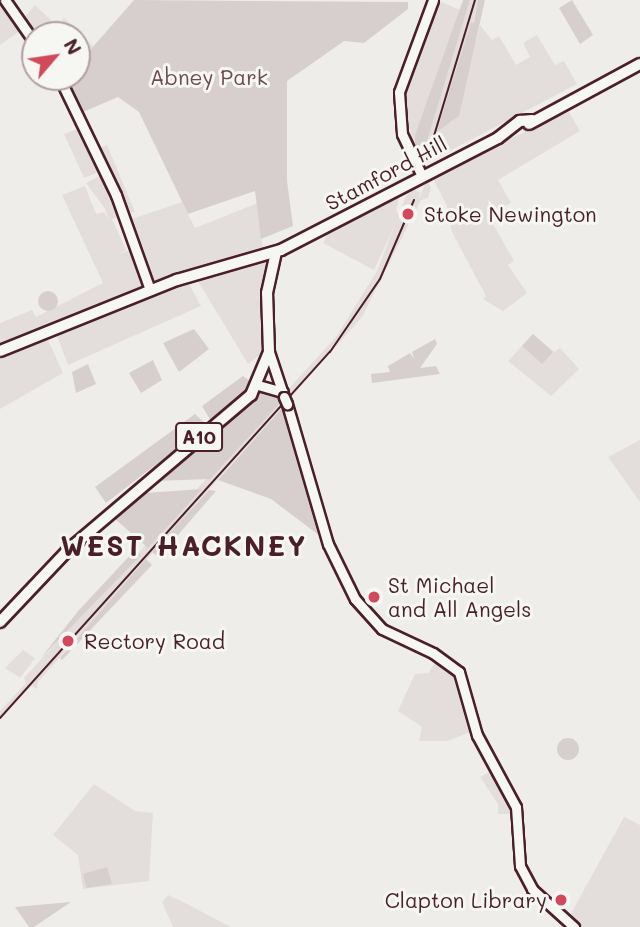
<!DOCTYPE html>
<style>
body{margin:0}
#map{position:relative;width:640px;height:927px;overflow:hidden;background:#efedea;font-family:Mali,sans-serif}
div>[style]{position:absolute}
.built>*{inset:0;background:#e3dedc}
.green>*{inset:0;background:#d7cfce}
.round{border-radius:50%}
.roads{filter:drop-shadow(2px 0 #4a1f2b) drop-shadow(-2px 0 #4a1f2b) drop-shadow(0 2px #4a1f2b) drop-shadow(0 -2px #4a1f2b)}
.major>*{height:9px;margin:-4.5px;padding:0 4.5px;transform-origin:4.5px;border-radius:4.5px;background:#f6f6f2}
.highway>*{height:10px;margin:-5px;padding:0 5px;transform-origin:5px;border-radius:5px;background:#f6f6f2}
.rail>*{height:2px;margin:-1px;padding:0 1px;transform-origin:1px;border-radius:1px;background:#4a1f2b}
.bridges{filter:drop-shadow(2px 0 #4a1f2b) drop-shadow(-2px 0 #4a1f2b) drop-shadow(0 2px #4a1f2b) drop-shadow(0 -2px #4a1f2b)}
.major-bridge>*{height:9px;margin:-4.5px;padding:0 4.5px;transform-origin:4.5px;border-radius:4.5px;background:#f6f6f2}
.dots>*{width:19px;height:19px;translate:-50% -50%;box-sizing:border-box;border:4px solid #f6f6f2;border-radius:50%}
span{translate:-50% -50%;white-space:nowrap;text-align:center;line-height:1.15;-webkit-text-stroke:6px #f6f6f2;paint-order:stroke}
.shield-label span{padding:2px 5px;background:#f6f6f2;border:2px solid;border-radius:5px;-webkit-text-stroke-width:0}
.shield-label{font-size:19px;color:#4a1f2b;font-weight:700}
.park-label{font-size:21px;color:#6d4b54}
.street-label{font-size:21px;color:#4a1f2b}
.poi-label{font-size:21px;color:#4a1f2b}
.left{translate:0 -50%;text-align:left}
.right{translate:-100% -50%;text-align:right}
.district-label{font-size:28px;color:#4a1f2b;font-weight:700;letter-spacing:2px}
.north{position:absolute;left:21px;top:21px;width:70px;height:70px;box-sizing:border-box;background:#f6f6f2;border:2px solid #b1a0a2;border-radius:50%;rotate:61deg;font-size:19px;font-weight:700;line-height:28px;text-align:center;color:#4a1f2b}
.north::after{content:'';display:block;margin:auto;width:24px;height:32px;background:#d1495b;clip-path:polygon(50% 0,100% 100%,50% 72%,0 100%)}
</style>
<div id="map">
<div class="built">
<div style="clip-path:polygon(0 0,20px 31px,0 45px)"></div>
<div style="clip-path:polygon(470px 0,478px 0,451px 123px,458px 114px,480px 25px,492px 40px,499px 36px,516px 65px,530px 57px,523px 43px,537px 35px,555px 65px,564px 61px,577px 84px,440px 156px,434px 145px,429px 160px,422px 158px)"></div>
<div style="clip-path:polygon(439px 1px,460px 10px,414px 148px,403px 98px)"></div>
<div style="clip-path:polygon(35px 5px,51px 20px,38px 35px,24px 18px)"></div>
<div style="clip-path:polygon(64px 18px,93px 46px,77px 65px,77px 35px,50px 35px)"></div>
<div style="clip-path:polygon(569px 112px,580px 131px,498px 180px,511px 203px,488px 215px,514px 261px,508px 265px,527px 293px,503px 311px,483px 299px,486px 296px,452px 232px,447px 206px,431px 175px)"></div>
<div style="clip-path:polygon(80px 128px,101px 171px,84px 178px,64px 134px)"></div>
<div style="clip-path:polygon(107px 145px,135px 212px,127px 213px,98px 149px)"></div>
<div style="clip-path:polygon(103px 174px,118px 217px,112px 219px,126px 250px,117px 255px,129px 250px,144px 289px,0 344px,0 323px,32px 310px,36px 317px,103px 283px,62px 195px,85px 186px,96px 214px,104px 212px,109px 220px,105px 209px,86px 183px)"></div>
<div style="clip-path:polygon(427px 179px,431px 188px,428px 198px,421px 200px,362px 317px,38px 682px,37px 689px,31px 686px,0 720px,0 711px,26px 683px,24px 678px,336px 337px,377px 271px,406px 196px,413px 189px,420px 192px,419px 199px)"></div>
<div style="clip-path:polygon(400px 192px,396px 212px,400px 214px,374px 270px,323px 243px,327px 235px)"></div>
<div style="clip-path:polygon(182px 202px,195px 228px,258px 203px,263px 251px,151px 284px,129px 220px)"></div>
<div style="clip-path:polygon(266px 261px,265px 351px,248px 364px,196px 278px)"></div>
<div style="clip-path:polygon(187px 280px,201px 306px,68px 365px,56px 333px)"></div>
<div style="clip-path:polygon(533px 334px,554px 352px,560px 348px,579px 369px,551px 396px,508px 361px)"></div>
<div style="clip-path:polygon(48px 340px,63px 373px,0 409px,0 359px)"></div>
<div style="clip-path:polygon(640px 440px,640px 502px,608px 457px)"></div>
<div style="clip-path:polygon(23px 650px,35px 658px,20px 678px,5px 668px)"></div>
<div style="clip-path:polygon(436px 660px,457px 681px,470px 732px,448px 741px,419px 741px,422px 727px,398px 711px,415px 674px,429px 673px)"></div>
<div style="clip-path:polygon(493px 770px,509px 798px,512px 814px,498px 814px,498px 804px,480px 777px)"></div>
<div style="clip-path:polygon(94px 784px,135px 811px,153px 813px,149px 881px,83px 889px,78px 855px,53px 835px)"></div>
<div style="clip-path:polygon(624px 817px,640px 825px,640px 927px,582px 927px,569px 917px)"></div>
<div style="clip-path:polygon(168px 895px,181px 901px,231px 927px,173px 927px,162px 902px)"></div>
</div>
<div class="green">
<div style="clip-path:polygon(134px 0,408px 2px,408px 9px,364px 43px,344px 41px,287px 81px,287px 181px,293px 226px,261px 239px,255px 191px,188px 214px,139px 112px,118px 97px,83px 112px,66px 77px,77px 77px,77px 65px)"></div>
<div style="clip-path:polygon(463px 0,470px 0,422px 158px,415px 147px,415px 135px)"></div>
<div style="clip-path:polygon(478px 0,485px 0,459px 116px,438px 131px,434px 145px,440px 156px,429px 160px,445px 105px,471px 23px,474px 22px)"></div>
<div style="clip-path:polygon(572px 0,593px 35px,580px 44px,559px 8px)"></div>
<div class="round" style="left:38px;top:291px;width:20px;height:20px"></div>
<div style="clip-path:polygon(194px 329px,209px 349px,179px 372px,163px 343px)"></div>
<div style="clip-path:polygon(533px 334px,553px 352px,542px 364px,522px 346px)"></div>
<div style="clip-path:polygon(435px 339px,437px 344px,420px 368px,436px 366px,440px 374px,372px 383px,371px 374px,390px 372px,388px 366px,410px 353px,414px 359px,412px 352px)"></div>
<div style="clip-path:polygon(153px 360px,162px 380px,141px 393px,129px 373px)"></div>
<div style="clip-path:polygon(88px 364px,96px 384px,76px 393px,72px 372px)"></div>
<div style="clip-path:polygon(243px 376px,251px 382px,250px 387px,211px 421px,202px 406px)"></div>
<div style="clip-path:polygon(263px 390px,278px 394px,281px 402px,210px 479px,155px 481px)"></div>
<div style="clip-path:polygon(282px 408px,322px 535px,320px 536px,271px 499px,218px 480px)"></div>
<div style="clip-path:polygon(195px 414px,207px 425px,106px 503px,95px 487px)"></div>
<div style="clip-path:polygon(202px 489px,148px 548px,115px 519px,145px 493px)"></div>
<div style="clip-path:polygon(209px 490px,216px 491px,159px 557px,152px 552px)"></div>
<div style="clip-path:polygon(135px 550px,141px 555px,40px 659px,79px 610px)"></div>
<div style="clip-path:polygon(146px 559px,152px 565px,62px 660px,60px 658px)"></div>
<div class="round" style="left:557px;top:738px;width:22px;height:22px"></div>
<div style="clip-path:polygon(107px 867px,112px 884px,86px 888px,83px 874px)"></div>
<div style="clip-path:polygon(71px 902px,34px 927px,29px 927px,15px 907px)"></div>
</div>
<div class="roads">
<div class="major">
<div style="left:5px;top:0;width:52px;rotate:55.1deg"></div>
<div style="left:59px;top:77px;width:131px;rotate:64.2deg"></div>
<div style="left:116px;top:195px;width:101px;rotate:70.3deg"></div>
<div style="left:421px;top:174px;width:44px;rotate:-115.4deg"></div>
<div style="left:402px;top:134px;width:42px;rotate:-94.1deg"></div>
<div style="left:399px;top:92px;width:98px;rotate:-69.7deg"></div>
<div style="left:269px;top:352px;width:47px;rotate:71.6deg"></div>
<div style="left:258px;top:385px;width:26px;rotate:16deg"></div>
<div style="left:287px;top:404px;width:146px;rotate:73.7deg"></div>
<div style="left:328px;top:544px;width:61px;rotate:63.9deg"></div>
<div style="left:355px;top:599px;width:40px;rotate:48deg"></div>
<div style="left:382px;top:629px;width:56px;rotate:25.2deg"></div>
<div style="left:433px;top:653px;width:32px;rotate:36deg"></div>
<div style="left:459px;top:672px;width:66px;rotate:74.1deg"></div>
<div style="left:477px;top:735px;width:82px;rotate:61.6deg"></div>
<div style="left:516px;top:807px;width:59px;rotate:86.1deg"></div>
<div style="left:520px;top:866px;width:26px;rotate:62deg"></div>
<div style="left:532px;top:889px;width:57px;rotate:42.1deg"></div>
</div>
<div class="highway">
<div style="left:529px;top:124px;width:126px;rotate:-28.4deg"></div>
<div style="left:0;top:351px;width:191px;rotate:-21.9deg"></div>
<div style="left:177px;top:280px;width:108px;rotate:-16.1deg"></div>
<div style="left:281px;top:250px;width:244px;rotate:-27.3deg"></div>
<div style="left:498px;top:138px;width:28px;rotate:-38deg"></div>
<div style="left:520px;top:121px;width:12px;rotate:-5deg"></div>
<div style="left:0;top:622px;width:99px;rotate:-46.6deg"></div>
<div style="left:68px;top:550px;width:240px;rotate:-40.3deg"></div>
<div style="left:251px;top:395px;width:47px;rotate:-67.3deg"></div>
<div style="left:269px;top:352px;width:59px;rotate:-91.9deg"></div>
<div style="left:267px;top:293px;width:42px;rotate:-77.6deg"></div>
</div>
</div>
<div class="rail">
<div style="left:427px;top:159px;width:166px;rotate:-73.2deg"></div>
<div style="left:0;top:718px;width:493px;rotate:-48deg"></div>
<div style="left:330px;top:352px;width:88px;rotate:-55.6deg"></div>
<div style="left:380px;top:279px;width:86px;rotate:-66.7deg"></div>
</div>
<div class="bridges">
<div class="major-bridge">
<div style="left:284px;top:397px;width:8px;rotate:67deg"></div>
</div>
</div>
<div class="dots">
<div style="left:408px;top:214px;background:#d1495b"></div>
<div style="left:374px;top:597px;background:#d1495b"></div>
<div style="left:68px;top:641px;background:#d1495b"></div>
<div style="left:561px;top:900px;background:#d1495b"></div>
</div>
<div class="shield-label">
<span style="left:199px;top:437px">A10</span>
</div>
<div class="park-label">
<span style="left:209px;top:77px">Abney Park</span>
</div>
<div class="street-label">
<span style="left:386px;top:173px;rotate:-28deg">Stamford Hill</span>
</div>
<div class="poi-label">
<span class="left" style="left:424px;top:214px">Stoke Newington</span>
<span class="left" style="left:388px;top:597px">St Michael<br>and All Angels</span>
<span class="left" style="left:84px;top:641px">Rectory Road</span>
<span class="right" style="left:547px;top:900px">Clapton Library</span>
</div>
<div class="district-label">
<span style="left:184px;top:545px">WEST HACKNEY</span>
</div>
<div class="north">N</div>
</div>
